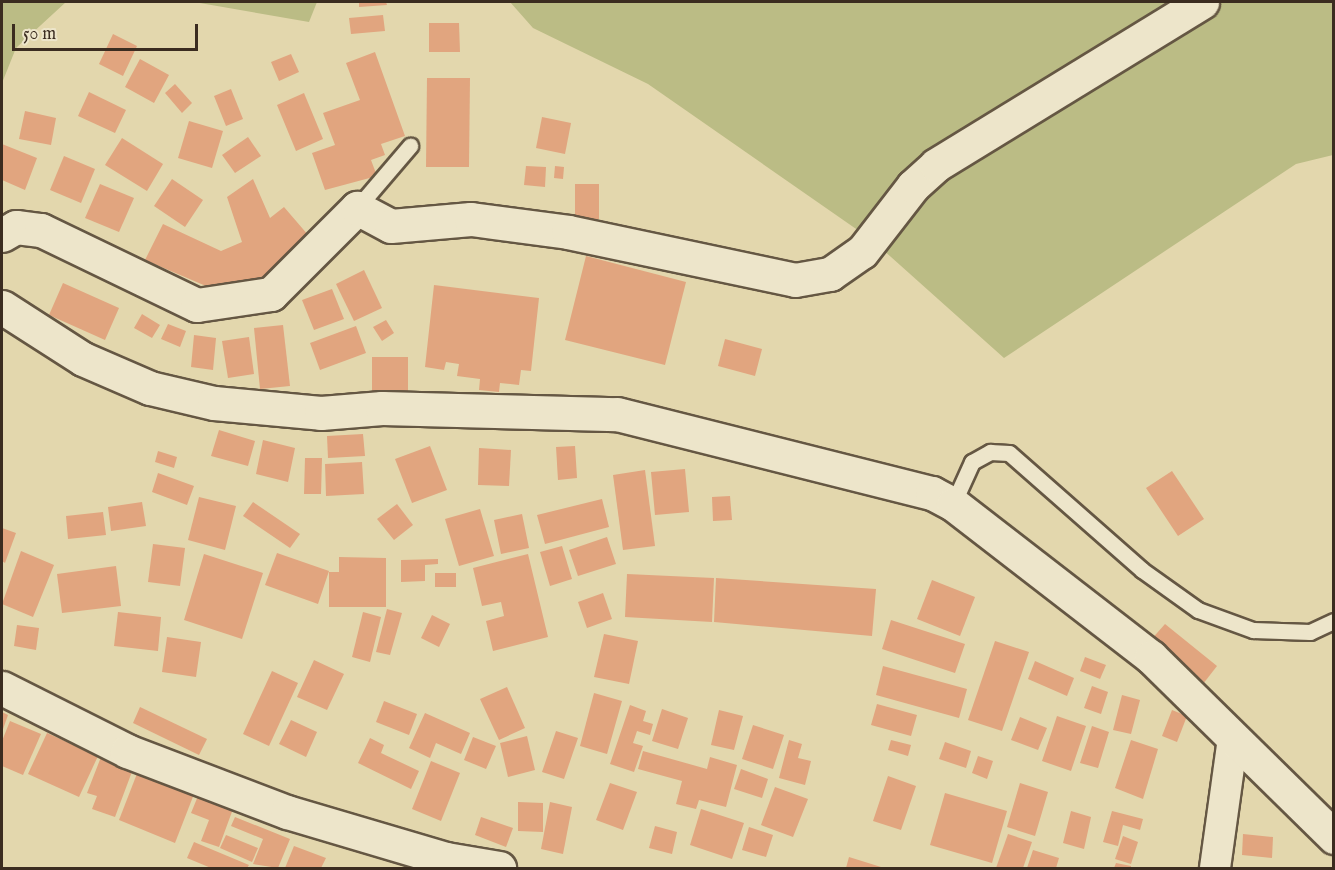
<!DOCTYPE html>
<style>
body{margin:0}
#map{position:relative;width:1335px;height:870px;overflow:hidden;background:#e3d7ad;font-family:"IM FELL English",serif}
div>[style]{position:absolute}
.green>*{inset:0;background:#bbbc85}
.building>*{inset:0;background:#e1a57f}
.roads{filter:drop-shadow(2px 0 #655743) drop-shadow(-2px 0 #655743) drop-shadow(0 2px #655743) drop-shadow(0 -2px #655743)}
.service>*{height:15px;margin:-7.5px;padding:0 7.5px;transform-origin:7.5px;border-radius:7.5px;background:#ede5ca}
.minor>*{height:30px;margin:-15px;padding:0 15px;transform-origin:15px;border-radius:15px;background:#ede5ca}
.secondary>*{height:33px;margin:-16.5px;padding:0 16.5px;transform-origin:16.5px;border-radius:16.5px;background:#ede5ca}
span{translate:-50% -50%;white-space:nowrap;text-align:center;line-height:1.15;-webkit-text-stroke:6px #ede5ca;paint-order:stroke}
.frame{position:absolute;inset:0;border:3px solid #3b2c20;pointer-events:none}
.scale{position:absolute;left:12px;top:24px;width:186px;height:27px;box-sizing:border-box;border:3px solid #3b2c20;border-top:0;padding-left:8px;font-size:18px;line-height:21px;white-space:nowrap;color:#3b2c20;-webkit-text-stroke:4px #ede5ca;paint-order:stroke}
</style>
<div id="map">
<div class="green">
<div style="clip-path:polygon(2px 2px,66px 2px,16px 48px,2px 83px)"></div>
<div style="clip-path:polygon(194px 2px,317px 2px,309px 22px)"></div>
<div style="clip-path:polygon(510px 2px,1333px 2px,1333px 155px,1296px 164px,1004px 358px,872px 240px,648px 84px,533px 28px)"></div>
</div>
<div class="building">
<div style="clip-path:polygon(359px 2px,386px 2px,387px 5px,359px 7px)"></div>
<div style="clip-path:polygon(383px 15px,385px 31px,351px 34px,349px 18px)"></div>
<div style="clip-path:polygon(429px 23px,459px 23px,460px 52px,429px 52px)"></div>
<div style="clip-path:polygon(113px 34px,137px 46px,123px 76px,99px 64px)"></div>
<div style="clip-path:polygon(375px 52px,405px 136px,381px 144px,385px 155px,371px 160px,377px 176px,325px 190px,312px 153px,335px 145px,323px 113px,360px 100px,346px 63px)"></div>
<div style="clip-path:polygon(291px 54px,299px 72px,279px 81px,271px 62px)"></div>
<div style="clip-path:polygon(140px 59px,169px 75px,154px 103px,125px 87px)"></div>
<div style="clip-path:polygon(427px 78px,470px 78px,469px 167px,426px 167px)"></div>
<div style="clip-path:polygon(175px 84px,192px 103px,182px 113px,165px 93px)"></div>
<div style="clip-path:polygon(231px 89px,243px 119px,226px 126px,214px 96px)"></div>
<div style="clip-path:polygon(89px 92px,126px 110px,115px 133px,78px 116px)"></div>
<div style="clip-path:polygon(304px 93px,323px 139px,296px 151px,277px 105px)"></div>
<div style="clip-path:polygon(25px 111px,56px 118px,51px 145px,19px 139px)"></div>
<div style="clip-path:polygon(542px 117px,571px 123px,565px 154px,536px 148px)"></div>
<div style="clip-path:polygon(189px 121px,223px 131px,212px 168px,178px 158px)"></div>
<div style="clip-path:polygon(248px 137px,261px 156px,235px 173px,222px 155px)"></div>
<div style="clip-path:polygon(122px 138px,163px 164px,147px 191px,105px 165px)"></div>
<div style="clip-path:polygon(2px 144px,37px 158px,25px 190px,2px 180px)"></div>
<div style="clip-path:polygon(64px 156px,95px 169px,81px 203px,50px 190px)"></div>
<div style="clip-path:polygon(526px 166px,546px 167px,545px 187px,524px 185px)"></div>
<div style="clip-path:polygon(555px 166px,564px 167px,563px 179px,554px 178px)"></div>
<div style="clip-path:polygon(172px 179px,203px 200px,185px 227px,154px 206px)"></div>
<div style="clip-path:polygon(253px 179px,270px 218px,284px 207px,315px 243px,261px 288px,227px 295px,145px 260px,163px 224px,221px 251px,242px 242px,227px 197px)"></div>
<div style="clip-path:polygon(100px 184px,134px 198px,119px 232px,85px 218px)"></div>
<div style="clip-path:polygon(575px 184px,599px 184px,599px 219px,575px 219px)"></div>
<div style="clip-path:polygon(586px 256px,686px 282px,665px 365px,565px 340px)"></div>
<div style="clip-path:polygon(364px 270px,382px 308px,354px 321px,336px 284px)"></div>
<div style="clip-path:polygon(63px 283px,119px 308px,105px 340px,49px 315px)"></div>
<div style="clip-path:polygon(434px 285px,539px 298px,531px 371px,521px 370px,519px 385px,500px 383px,499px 392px,479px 390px,480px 379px,457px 376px,459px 364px,446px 362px,444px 370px,425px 367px)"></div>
<div style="clip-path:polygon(332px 289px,344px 319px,314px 330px,302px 300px)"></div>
<div style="clip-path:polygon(142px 314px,160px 325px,152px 338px,134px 328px)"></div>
<div style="clip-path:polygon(386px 320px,394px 333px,382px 341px,373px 327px)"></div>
<div style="clip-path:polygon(168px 324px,186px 331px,180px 347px,161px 339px)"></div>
<div style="clip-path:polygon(283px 325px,290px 386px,260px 389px,254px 328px)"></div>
<div style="clip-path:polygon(356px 326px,366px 353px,320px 370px,310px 343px)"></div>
<div style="clip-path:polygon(194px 335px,216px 338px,213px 370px,191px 367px)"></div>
<div style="clip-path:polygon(249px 337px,254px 374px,228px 378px,222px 341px)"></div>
<div style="clip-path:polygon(725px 339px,762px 349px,755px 376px,718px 366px)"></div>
<div style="clip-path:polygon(372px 357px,408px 357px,408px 392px,372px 393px)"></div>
<div style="clip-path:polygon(219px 430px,255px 441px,248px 466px,211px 456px)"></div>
<div style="clip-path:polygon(363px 434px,365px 456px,328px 458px,327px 436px)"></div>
<div style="clip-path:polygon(263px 440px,295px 448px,288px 482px,256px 474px)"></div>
<div style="clip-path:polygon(430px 446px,447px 490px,412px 503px,395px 459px)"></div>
<div style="clip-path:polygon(575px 446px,577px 478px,558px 480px,556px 447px)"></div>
<div style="clip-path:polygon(479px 448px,511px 450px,509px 486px,478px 485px)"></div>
<div style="clip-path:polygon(158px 451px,177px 457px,174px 468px,155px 462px)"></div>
<div style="clip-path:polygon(305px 458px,322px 458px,321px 494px,304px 494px)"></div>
<div style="clip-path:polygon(362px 462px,364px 494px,326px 496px,325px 464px)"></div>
<div style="clip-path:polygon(685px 469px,689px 512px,655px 515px,651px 472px)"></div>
<div style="clip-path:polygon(645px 470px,655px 546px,623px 550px,613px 475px)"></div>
<div style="clip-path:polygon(1172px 471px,1204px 519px,1178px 536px,1146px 488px)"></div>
<div style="clip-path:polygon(158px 473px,194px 486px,187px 505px,152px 492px)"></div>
<div style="clip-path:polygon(730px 496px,732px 520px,713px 521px,712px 497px)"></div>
<div style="clip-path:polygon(199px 497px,236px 506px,225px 550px,188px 540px)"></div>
<div style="clip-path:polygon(602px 499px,609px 527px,545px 544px,537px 515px)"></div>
<div style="clip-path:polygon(142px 502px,146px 526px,111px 531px,108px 507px)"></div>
<div style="clip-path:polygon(253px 502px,300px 534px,290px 548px,243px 516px)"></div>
<div style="clip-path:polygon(397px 504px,413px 525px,394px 540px,377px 519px)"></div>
<div style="clip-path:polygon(480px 509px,494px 556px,459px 566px,445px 519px)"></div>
<div style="clip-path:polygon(103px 512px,106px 535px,68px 539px,66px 516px)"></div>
<div style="clip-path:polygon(522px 514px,529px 548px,501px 554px,494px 520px)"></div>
<div style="clip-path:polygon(2px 528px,16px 533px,5px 563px,2px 561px)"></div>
<div style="clip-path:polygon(607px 537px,616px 564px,578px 576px,569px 550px)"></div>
<div style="clip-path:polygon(153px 544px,185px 548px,180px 586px,148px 582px)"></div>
<div style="clip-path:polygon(562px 546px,572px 579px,550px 586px,540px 552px)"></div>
<div style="clip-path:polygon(21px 551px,54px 565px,33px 617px,2px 604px)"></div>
<div style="clip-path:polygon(277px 553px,329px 571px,318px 604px,265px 585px)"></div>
<div style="clip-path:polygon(204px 554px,263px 573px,242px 639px,184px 620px)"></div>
<div style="clip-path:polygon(528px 554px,548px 637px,493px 651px,486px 621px,504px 616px,501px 602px,482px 606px,473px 568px)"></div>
<div style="clip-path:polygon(339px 557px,386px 558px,386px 607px,329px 607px,329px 572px,339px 572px)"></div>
<div style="clip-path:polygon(438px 559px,438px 564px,425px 565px,425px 581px,401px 582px,401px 560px)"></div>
<div style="clip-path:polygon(116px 566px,121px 606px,62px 613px,57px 574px)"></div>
<div style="clip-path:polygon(435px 573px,456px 573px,456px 587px,435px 587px)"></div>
<div style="clip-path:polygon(627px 574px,714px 578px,712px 622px,625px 617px)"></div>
<div style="clip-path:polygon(716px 578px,876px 589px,872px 636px,714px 622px)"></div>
<div style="clip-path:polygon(932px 580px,975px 597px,960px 636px,917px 619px)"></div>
<div style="clip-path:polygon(603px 593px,612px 619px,587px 628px,578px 602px)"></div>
<div style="clip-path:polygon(387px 609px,402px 613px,390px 655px,376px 652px)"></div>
<div style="clip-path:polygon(118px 612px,161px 617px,158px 651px,114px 646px)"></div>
<div style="clip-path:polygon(363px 612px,381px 617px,370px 662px,352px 657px)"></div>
<div style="clip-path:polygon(432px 615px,450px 624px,439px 647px,421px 638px)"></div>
<div style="clip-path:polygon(891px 620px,965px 644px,955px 673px,882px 649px)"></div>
<div style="clip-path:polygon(1165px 624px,1217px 666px,1203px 684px,1150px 641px)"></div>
<div style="clip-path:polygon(17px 625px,39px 628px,36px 650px,14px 646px)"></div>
<div style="clip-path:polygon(604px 634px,638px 641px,629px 684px,594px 677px)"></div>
<div style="clip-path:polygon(167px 637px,201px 642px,196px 677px,162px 672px)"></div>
<div style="clip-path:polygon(995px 641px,1029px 652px,1002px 731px,968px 720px)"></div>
<div style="clip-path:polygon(1085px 657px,1106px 665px,1100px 679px,1080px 671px)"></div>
<div style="clip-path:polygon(314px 660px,344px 674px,327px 710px,297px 697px)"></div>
<div style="clip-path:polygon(1035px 661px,1074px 678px,1067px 696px,1028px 679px)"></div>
<div style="clip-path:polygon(883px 666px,967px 689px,959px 718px,876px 695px)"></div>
<div style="clip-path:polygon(272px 671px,298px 683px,269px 746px,243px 734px)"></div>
<div style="clip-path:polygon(1092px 686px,1108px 692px,1101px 714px,1084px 708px)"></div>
<div style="clip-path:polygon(507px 687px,525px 728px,499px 740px,480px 699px)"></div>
<div style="clip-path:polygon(594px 693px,622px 701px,607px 754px,580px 746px)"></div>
<div style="clip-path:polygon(1122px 695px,1140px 700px,1131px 734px,1113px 730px)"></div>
<div style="clip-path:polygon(384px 701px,417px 714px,409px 735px,376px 722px)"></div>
<div style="clip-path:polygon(877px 704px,917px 715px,911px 736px,871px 725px)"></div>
<div style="clip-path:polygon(630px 705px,646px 711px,643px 721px,653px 724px,650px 735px,637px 731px,633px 743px,643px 746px,634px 772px,610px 764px)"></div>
<div style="clip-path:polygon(140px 707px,207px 739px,199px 755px,133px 723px)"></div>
<div style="clip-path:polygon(662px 709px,688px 718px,678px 749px,652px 741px)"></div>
<div style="clip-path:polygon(719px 710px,743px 716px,734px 750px,711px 745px)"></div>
<div style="clip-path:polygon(1172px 710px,1187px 716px,1177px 742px,1162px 736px)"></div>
<div style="clip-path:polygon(2px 712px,8px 715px,2px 732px)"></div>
<div style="clip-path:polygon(425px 713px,470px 733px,461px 754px,436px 743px,430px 758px,409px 748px)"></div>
<div style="clip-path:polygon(1057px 716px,1086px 726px,1071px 771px,1042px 761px)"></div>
<div style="clip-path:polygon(1020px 717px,1047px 728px,1038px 750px,1011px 740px)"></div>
<div style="clip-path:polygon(291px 720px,317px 732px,306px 757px,279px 744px)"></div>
<div style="clip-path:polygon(10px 721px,41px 734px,23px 775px,2px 766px,2px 741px)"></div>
<div style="clip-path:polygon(753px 725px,784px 735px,773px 769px,742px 759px)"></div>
<div style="clip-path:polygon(1092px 726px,1109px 732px,1098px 768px,1080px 763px)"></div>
<div style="clip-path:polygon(556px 731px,578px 738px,564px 779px,542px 772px)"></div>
<div style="clip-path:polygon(47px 733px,98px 756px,79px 797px,28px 774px)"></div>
<div style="clip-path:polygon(527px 736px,535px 770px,508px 777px,500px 743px)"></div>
<div style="clip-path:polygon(473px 737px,496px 746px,486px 769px,464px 760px)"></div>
<div style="clip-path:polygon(370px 738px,384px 745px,381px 753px,419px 771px,411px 789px,358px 763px)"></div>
<div style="clip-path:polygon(789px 740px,802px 744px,798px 758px,811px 761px,805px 785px,779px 778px)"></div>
<div style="clip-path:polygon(891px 740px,911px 745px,908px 756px,888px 750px)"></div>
<div style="clip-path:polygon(1131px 740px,1158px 749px,1143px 799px,1115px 788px)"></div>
<div style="clip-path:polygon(945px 742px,971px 751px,966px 768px,939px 759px)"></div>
<div style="clip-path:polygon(643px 751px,707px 769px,710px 757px,737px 765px,726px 807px,699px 800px,696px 809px,676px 804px,682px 781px,638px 769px)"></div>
<div style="clip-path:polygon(978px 756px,993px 761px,987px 779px,972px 773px)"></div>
<div style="clip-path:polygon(101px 757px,133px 769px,115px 817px,92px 809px,97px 796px,87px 793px)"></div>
<div style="clip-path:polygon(431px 761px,460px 773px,441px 821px,412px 809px)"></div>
<div style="clip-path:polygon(741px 769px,768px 779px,762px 798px,734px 789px)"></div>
<div style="clip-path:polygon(138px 771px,194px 794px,175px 843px,119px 820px)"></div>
<div style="clip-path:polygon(888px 776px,916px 786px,901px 830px,873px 821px)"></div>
<div style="clip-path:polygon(610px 783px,637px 792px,623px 830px,596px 820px)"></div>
<div style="clip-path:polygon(1020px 783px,1048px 792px,1035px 836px,1007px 827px)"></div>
<div style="clip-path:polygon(775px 787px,808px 799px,793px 837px,761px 825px)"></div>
<div style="clip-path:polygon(945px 793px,1007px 811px,992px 863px,930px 845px)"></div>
<div style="clip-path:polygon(198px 796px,233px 809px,219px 847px,201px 841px,209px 820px,191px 813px)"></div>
<div style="clip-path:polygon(518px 802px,543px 803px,543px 832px,518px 831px)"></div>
<div style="clip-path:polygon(550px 802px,572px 807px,563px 854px,541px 849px)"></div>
<div style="clip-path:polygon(701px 809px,744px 823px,732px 859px,690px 845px)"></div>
<div style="clip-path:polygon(1071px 811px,1091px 817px,1084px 849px,1063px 843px)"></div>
<div style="clip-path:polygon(1112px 811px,1143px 819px,1140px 830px,1123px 825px,1118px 846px,1103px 842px)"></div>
<div style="clip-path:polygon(235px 817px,290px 839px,278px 868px,253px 864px,263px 839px,231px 826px)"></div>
<div style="clip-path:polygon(481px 817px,513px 828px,506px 847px,475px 835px)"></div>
<div style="clip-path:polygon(655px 826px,677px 832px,672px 854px,649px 848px)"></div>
<div style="clip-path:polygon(749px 827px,773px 835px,766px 857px,742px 850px)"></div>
<div style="clip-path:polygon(1008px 834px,1032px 842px,1023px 868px,996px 868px)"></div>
<div style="clip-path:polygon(1243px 834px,1273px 837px,1272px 858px,1242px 855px)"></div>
<div style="clip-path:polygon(226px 835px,258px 848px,252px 862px,220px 848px)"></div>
<div style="clip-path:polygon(1123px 836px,1138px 842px,1131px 864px,1115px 859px)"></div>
<div style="clip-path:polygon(194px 842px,249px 865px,247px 868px,211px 868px,187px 858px)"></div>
<div style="clip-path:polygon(294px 846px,326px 858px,321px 868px,285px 868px)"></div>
<div style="clip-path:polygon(1033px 850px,1059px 858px,1056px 868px,1027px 868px)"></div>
<div style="clip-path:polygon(849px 857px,881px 867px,880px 868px,846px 868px)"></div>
<div style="clip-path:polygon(1116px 863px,1131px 866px,1131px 868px,1114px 868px)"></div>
</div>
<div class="roads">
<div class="service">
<div style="left:357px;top:208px;width:82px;rotate:-49.5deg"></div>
<div style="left:953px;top:504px;width:46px;rotate:-65.7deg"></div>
<div style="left:972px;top:462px;width:21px;rotate:-29deg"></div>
<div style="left:990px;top:452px;width:19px;rotate:3deg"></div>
<div style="left:1009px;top:453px;width:177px;rotate:41.3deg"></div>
<div style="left:1142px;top:570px;width:69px;rotate:35.5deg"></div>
<div style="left:1198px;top:610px;width:59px;rotate:20deg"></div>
<div style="left:1253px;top:630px;width:57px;rotate:2deg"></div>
<div style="left:1310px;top:632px;width:26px;rotate:-25deg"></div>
</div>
<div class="minor">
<div style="left:1215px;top:868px;width:131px;rotate:-82.1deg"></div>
</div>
<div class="secondary">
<div style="left:2px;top:235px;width:16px;rotate:-30deg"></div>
<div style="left:16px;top:227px;width:25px;rotate:7deg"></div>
<div style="left:41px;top:230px;width:173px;rotate:25.7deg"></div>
<div style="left:197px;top:305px;width:75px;rotate:-8.5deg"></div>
<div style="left:271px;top:294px;width:122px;rotate:-45deg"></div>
<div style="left:357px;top:208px;width:38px;rotate:28deg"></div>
<div style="left:391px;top:226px;width:80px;rotate:-5deg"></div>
<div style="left:471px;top:219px;width:98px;rotate:7.6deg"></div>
<div style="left:568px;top:232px;width:232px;rotate:11.9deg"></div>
<div style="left:795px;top:280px;width:36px;rotate:-10deg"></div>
<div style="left:830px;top:274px;width:39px;rotate:-35deg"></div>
<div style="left:862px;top:252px;width:83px;rotate:-52.3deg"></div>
<div style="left:913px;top:186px;width:31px;rotate:-42deg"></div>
<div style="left:936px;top:165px;width:312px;rotate:-31.5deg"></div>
<div style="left:2px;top:307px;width:96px;rotate:32.7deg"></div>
<div style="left:83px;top:359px;width:73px;rotate:23.4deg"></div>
<div style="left:150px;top:388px;width:66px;rotate:13.2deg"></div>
<div style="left:214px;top:403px;width:107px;rotate:5.3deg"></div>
<div style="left:321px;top:413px;width:61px;rotate:-4.7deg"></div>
<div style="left:382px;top:408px;width:235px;rotate:1.5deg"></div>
<div style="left:617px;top:414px;width:325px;rotate:14.1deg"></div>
<div style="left:932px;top:493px;width:24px;rotate:28deg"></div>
<div style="left:953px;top:504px;width:250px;rotate:37.7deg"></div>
<div style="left:1151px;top:657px;width:257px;rotate:44.5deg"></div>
<div style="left:2px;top:688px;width:140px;rotate:26.7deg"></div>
<div style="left:127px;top:751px;width:171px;rotate:20.9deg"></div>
<div style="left:287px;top:812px;width:166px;rotate:16.5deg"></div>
<div style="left:446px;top:859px;width:54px;rotate:9.6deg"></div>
</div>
</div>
<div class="frame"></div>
<div class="scale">50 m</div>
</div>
